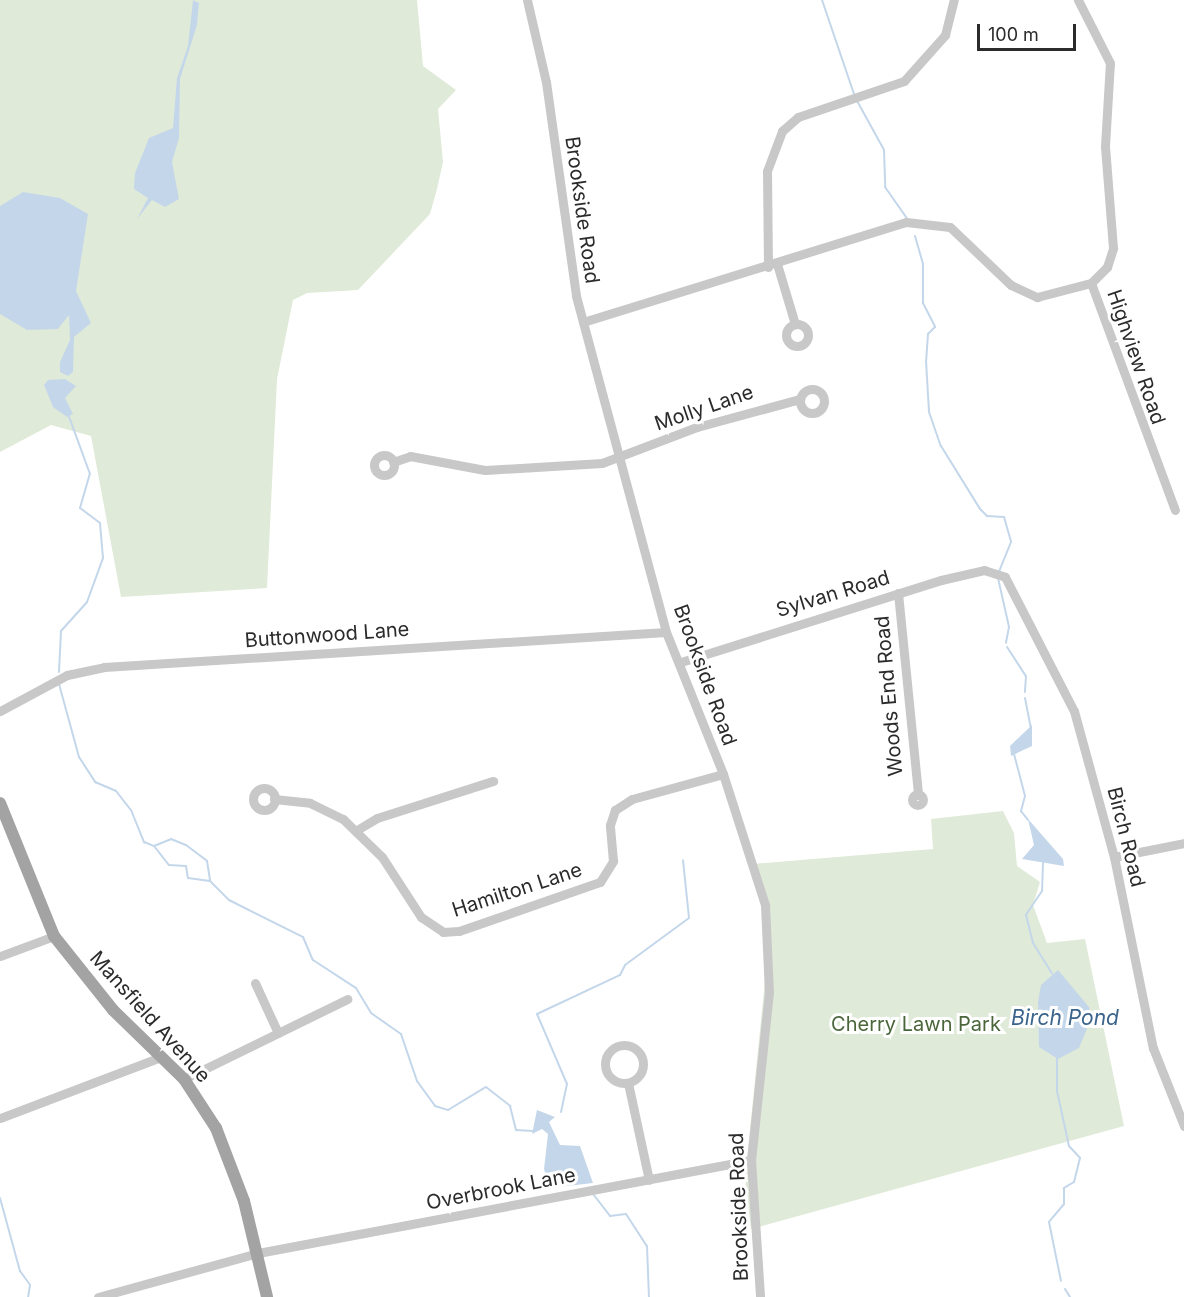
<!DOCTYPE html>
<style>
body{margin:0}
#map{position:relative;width:1184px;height:1297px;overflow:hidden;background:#fff;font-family:Inter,sans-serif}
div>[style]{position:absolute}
.green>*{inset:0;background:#e0ead8}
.water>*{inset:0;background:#c4d7ea}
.stream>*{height:2px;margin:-1px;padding:0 1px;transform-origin:1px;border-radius:1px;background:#c4d7ea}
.minor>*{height:9px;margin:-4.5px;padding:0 4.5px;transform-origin:4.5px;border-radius:4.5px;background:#c8c8c8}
.minor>.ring{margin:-4.5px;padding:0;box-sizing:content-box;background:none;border:9px solid #c8c8c8;border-radius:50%}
.major>*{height:12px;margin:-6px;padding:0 6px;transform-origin:6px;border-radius:6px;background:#a3a3a3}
span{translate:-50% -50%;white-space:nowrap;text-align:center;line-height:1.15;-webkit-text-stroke:6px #fff;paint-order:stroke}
.street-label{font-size:20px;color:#2b2b2b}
.park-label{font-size:20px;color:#4a663a}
.water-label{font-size:21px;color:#3b648c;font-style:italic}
.scale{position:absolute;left:977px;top:24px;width:99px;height:27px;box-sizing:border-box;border:3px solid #2b2b2b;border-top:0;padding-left:8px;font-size:18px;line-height:21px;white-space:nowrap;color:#2b2b2b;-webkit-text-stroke:4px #fff;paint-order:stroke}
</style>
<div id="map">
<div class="green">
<div style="clip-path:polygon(0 0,417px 0,423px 66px,456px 90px,438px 109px,443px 162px,437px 189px,430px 214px,358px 290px,307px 293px,293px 300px,277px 379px,267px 588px,121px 597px,91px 436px,51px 425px,0 452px)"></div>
<div style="clip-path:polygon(1003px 811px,1014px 833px,1017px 866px,1040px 882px,1033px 905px,1047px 943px,1085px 939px,1124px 1126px,751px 1229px,745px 1179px,769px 941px,753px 864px,933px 849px,931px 819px)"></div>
</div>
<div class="water">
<div style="clip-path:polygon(193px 0,199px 3px,197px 25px,180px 79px,179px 138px,172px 162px,179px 199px,165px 207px,152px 200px,137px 219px,148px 198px,134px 189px,135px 173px,149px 138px,173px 128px,177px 78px,188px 46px)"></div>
<div style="clip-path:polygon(23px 192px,60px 198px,88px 214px,76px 291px,91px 323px,74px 337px,73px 372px,68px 376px,60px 372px,60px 362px,70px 340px,69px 315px,58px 329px,27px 330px,0 314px,0 206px)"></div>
<div style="clip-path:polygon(65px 379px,76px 386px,65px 398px,73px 414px,67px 417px,53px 407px,44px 385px,48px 380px)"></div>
<div style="clip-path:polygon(1032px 725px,1032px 746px,1011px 756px,1010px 746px)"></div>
<div style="clip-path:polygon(1028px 819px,1063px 859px,1064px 866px,1022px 859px,1034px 845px)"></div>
<div style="clip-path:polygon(1058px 970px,1089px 1007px,1091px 1019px,1079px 1048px,1058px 1059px,1039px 1047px,1038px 1002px,1041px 985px)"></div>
<div style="clip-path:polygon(537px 1110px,555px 1117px,549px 1122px,560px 1145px,580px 1146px,593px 1183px,550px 1188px,544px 1169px,548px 1134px,542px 1129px,532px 1134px)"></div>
</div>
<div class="stream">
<div style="left:822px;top:0;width:99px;rotate:71.2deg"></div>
<div style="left:856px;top:99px;width:58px;rotate:61.2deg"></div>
<div style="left:884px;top:150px;width:37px;rotate:88deg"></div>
<div style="left:885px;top:187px;width:38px;rotate:55deg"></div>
<div style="left:915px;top:236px;width:29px;rotate:74deg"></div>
<div style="left:923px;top:264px;width:39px;rotate:90deg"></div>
<div style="left:923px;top:303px;width:27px;rotate:63deg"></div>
<div style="left:935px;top:327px;width:10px;rotate:135deg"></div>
<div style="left:928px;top:334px;width:27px;rotate:94deg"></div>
<div style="left:926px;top:361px;width:51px;rotate:86.6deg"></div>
<div style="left:929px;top:412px;width:36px;rotate:71deg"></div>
<div style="left:941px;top:446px;width:74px;rotate:58.2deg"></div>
<div style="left:980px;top:509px;width:10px;rotate:45deg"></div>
<div style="left:987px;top:516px;width:17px;rotate:3deg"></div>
<div style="left:1004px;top:517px;width:26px;rotate:74deg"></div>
<div style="left:1011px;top:542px;width:32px;rotate:112deg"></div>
<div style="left:998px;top:578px;width:50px;rotate:77.3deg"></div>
<div style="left:1009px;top:627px;width:16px;rotate:101deg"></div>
<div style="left:1007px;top:647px;width:35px;rotate:57deg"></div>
<div style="left:1026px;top:676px;width:16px;rotate:94deg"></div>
<div style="left:59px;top:672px;width:41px;rotate:-87.2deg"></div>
<div style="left:61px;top:631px;width:39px;rotate:-48deg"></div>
<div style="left:87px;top:602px;width:47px;rotate:-70deg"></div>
<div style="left:103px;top:558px;width:35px;rotate:-95deg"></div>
<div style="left:100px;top:523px;width:25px;rotate:-143deg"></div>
<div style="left:80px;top:508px;width:35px;rotate:-74deg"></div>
<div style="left:90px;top:474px;width:64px;rotate:-110.1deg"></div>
<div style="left:59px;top:684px;width:76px;rotate:74.7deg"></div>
<div style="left:79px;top:757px;width:30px;rotate:57deg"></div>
<div style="left:95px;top:782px;width:23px;rotate:23deg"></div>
<div style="left:116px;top:791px;width:24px;rotate:52deg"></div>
<div style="left:131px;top:810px;width:35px;rotate:68deg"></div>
<div style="left:144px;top:842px;width:11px;rotate:22deg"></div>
<div style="left:154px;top:846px;width:18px;rotate:-22deg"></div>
<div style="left:171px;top:839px;width:16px;rotate:22deg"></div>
<div style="left:186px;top:845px;width:26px;rotate:37deg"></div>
<div style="left:207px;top:861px;width:20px;rotate:81deg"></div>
<div style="left:210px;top:881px;width:27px;rotate:45deg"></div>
<div style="left:229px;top:900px;width:83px;rotate:26.6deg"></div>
<div style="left:303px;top:937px;width:25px;rotate:67deg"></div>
<div style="left:313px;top:960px;width:51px;rotate:33.1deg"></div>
<div style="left:356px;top:988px;width:29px;rotate:59deg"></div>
<div style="left:371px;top:1013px;width:37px;rotate:35deg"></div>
<div style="left:401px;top:1034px;width:50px;rotate:71.2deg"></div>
<div style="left:417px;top:1081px;width:31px;rotate:54deg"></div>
<div style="left:435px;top:1106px;width:14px;rotate:17deg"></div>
<div style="left:448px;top:1110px;width:44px;rotate:-31.2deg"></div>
<div style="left:486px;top:1087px;width:31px;rotate:38deg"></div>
<div style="left:510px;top:1106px;width:25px;rotate:76deg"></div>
<div style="left:516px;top:1130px;width:17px;rotate:3deg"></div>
<div style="left:1025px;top:698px;width:31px;rotate:79deg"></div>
<div style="left:1014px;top:754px;width:43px;rotate:75.3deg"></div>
<div style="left:1025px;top:796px;width:16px;rotate:105deg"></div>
<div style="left:1021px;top:811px;width:11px;rotate:52deg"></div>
<div style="left:154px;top:846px;width:24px;rotate:52deg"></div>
<div style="left:169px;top:865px;width:17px;rotate:3deg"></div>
<div style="left:186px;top:866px;width:12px;rotate:81deg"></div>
<div style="left:188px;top:878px;width:22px;rotate:8deg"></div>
<div style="left:1043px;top:863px;width:28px;rotate:92deg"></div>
<div style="left:1042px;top:891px;width:29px;rotate:124deg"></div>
<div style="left:1026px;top:915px;width:29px;rotate:76deg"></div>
<div style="left:1033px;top:943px;width:36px;rotate:58deg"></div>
<div style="left:1057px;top:1056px;width:35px;rotate:90deg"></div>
<div style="left:1057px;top:1091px;width:56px;rotate:77.7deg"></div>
<div style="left:1069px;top:1146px;width:16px;rotate:47deg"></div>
<div style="left:1080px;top:1158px;width:25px;rotate:104deg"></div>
<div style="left:1074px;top:1182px;width:12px;rotate:149deg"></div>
<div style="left:1064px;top:1188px;width:16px;rotate:90deg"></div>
<div style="left:1064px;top:1204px;width:23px;rotate:130deg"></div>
<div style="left:1049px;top:1222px;width:60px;rotate:78.5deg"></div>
<div style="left:561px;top:1112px;width:29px;rotate:-78deg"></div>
<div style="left:567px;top:1084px;width:76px;rotate:-113.2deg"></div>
<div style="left:537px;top:1014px;width:92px;rotate:-25.2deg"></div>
<div style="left:620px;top:975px;width:11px;rotate:-63deg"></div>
<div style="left:625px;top:965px;width:79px;rotate:-36.3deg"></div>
<div style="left:689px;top:918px;width:58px;rotate:-95.9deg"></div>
<div style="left:593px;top:1194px;width:28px;rotate:52deg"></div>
<div style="left:610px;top:1216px;width:16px;rotate:-7deg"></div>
<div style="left:626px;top:1214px;width:38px;rotate:57deg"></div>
<div style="left:647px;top:1246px;width:51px;rotate:87.8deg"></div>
<div style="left:0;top:1198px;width:76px;rotate:74.7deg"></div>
<div style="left:20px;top:1271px;width:17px;rotate:54deg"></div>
<div style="left:30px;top:1285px;width:12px;rotate:99deg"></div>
<div style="left:1065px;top:1289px;width:9px;rotate:58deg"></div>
</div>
<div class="minor">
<div style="left:527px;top:0;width:84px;rotate:77deg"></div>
<div style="left:546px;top:82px;width:216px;rotate:82deg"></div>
<div style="left:576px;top:296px;width:348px;rotate:75deg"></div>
<div style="left:666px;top:632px;width:153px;rotate:68.1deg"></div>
<div style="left:723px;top:774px;width:138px;rotate:72.2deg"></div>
<div style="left:765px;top:905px;width:87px;rotate:87.4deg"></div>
<div style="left:769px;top:992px;width:169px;rotate:96.1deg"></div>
<div style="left:751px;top:1160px;width:137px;rotate:86.2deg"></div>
<div style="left:777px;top:264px;width:63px;rotate:73.3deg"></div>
<div style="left:768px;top:267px;width:96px;rotate:-90.6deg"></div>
<div style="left:767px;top:171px;width:43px;rotate:-69.4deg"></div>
<div style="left:782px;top:131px;width:21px;rotate:-41deg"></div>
<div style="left:798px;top:117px;width:112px;rotate:-18.8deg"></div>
<div style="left:904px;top:81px;width:62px;rotate:-48.3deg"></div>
<div style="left:945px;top:35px;width:36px;rotate:-76deg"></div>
<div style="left:1091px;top:283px;width:242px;rotate:69.7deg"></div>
<div style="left:583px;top:322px;width:338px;rotate:-17.2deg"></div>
<div style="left:906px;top:222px;width:44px;rotate:6.5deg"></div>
<div style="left:950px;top:227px;width:84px;rotate:43.6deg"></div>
<div style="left:1011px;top:285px;width:29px;rotate:25deg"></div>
<div style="left:1037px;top:297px;width:56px;rotate:-14.5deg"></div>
<div style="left:1091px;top:283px;width:23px;rotate:-45deg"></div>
<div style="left:1107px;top:267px;width:20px;rotate:-72deg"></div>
<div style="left:1113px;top:248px;width:102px;rotate:-94.5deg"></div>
<div style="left:1105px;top:146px;width:83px;rotate:-86.6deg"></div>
<div style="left:1110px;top:63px;width:71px;rotate:-116.9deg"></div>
<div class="ring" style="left:786px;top:324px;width:13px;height:13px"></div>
<div class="ring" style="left:800px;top:389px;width:15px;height:15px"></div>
<div class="ring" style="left:374px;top:455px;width:11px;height:11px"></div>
<div style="left:393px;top:462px;width:18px;rotate:-19deg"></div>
<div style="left:410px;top:456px;width:76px;rotate:10.6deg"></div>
<div style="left:485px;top:470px;width:117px;rotate:-3.4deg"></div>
<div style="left:602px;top:463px;width:102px;rotate:-20.8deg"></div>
<div style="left:697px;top:427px;width:107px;rotate:-15.2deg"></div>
<div style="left:898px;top:593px;width:203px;rotate:84.3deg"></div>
<div style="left:681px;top:662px;width:273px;rotate:-17.5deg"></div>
<div style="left:941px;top:580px;width:44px;rotate:-13.1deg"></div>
<div style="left:984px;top:570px;width:22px;rotate:18deg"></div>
<div style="left:1005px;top:577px;width:151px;rotate:62.8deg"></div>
<div style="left:1074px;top:711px;width:151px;rotate:74.7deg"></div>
<div style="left:1114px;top:857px;width:195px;rotate:78.5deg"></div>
<div style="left:1153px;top:1048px;width:84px;rotate:68.3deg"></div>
<div style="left:0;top:711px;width:76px;rotate:-28.2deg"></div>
<div style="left:67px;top:675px;width:38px;rotate:-12deg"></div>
<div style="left:104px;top:667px;width:563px;rotate:-3.56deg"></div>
<div class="ring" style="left:253px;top:788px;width:13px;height:13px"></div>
<div class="ring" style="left:912.5px;top:794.5px;width:2px;height:2px"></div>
<div style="left:274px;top:799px;width:36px;rotate:6deg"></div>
<div style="left:310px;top:803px;width:37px;rotate:26deg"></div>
<div style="left:343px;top:819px;width:54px;rotate:44.3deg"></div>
<div style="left:382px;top:857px;width:72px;rotate:57deg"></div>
<div style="left:421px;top:917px;width:27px;rotate:34deg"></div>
<div style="left:443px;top:932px;width:16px;rotate:-4deg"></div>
<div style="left:459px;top:931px;width:149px;rotate:-19.2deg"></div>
<div style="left:600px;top:882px;width:25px;rotate:-58deg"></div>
<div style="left:613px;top:861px;width:36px;rotate:-95deg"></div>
<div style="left:610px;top:825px;width:16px;rotate:-72deg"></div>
<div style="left:615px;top:810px;width:20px;rotate:-33deg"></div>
<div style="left:632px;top:799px;width:94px;rotate:-15.4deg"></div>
<div style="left:357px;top:830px;width:23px;rotate:-31deg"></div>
<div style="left:377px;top:818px;width:122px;rotate:-17.7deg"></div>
<div style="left:1114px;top:857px;width:71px;rotate:-11.3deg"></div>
<div style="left:0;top:956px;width:58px;rotate:-20.3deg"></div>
<div style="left:255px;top:983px;width:55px;rotate:65.3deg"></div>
<div class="ring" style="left:605px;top:1045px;width:29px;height:29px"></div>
<div style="left:184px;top:1079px;width:182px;rotate:-26.1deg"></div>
<div style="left:628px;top:1083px;width:99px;rotate:77.8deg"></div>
<div style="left:0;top:1118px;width:172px;rotate:-20.8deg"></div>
<div style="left:98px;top:1297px;width:166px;rotate:-15.4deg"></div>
<div style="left:258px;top:1253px;width:502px;rotate:-10.68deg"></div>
</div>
<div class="major">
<div style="left:0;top:803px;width:144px;rotate:67.9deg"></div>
<div style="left:54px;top:936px;width:95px;rotate:51.4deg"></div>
<div style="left:113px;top:1010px;width:99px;rotate:44.2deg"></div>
<div style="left:184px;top:1079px;width:59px;rotate:56.9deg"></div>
<div style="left:216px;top:1128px;width:78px;rotate:69deg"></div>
<div style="left:244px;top:1201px;width:99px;rotate:76.5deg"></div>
</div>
<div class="street-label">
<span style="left:582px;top:210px;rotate:82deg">Brookside Road</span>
<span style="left:1136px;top:357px;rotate:71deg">Highview Road</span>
<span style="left:704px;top:408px;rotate:-19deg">Molly Lane</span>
<span style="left:833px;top:594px;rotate:-17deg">Sylvan Road</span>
<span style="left:327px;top:635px;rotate:-4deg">Buttonwood Lane</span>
<span style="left:705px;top:675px;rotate:70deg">Brookside Road</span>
<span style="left:889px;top:696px;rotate:-95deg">Woods End Road</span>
<span style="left:1126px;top:837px;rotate:76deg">Birch Road</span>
<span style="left:517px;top:890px;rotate:-18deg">Hamilton Lane</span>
<span style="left:150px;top:1017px;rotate:48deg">Mansfield Avenue</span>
<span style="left:501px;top:1189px;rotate:-11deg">Overbrook Lane</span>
<span style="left:739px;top:1207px;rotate:-92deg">Brookside Road</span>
</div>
<div class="park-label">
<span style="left:916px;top:1024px">Cherry Lawn Park</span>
</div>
<div class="water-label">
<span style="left:1065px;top:1018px">Birch Pond</span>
</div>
<div class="scale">100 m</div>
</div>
